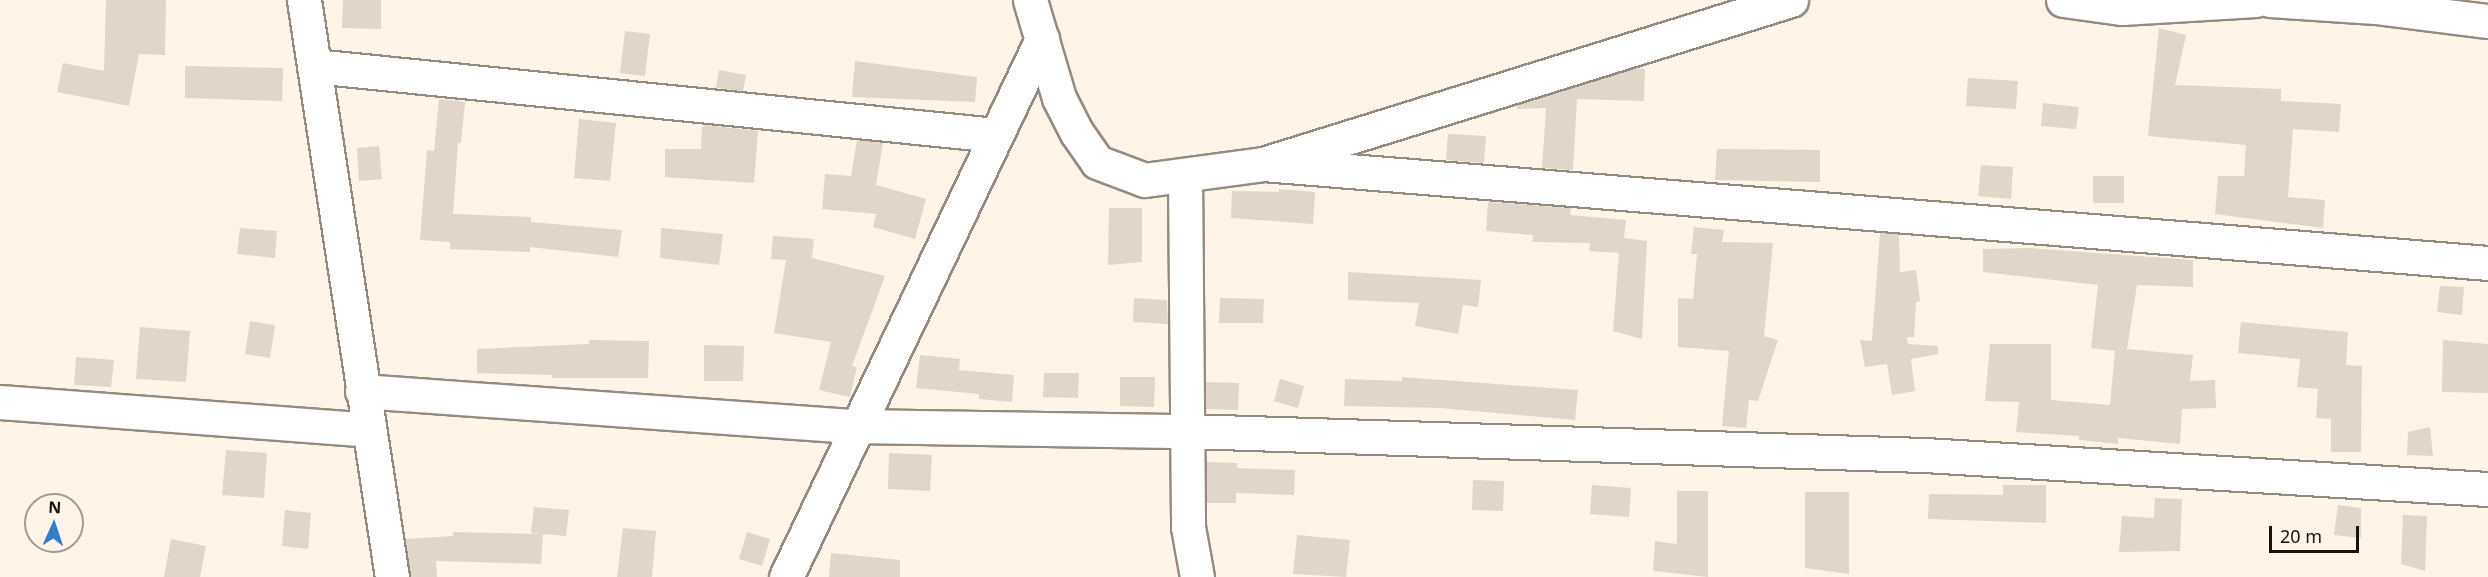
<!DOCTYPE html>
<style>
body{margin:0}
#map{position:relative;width:2488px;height:577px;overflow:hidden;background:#fff4e8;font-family:"Noto Sans",sans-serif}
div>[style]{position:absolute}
.building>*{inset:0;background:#e0d6ca}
.roads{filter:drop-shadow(2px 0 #948b80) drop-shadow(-2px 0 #948b80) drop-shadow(0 2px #948b80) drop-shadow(0 -2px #948b80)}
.minor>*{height:33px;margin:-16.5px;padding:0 16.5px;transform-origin:16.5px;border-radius:16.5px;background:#fff}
span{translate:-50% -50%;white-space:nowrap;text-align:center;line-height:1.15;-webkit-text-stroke:6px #fff4e8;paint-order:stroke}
.north{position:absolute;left:24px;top:493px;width:60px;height:60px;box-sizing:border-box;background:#fff4e8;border:2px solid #a29a92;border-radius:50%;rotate:3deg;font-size:16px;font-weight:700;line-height:24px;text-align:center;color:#171410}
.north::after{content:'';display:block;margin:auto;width:21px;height:27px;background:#2f7dcd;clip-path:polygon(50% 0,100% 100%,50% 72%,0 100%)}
.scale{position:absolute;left:2269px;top:526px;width:90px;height:27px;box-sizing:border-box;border:3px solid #171410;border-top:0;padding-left:8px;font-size:18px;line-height:21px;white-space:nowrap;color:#171410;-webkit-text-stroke:4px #fff4e8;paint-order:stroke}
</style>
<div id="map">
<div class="building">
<div style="clip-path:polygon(106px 0,166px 0,165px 55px,139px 54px,129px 106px,57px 92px,63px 63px,104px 71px)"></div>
<div style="clip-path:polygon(343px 0,381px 0,381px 29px,342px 28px)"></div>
<div style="clip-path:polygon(2159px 28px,2186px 35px,2175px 85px,2281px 89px,2281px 101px,2341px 104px,2339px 132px,2293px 129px,2288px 197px,2325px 200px,2323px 228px,2215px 214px,2218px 176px,2244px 176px,2246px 145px,2148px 136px)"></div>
<div style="clip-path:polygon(625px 31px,650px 34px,645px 76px,620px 73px)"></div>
<div style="clip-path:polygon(855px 61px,977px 77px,975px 102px,852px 97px)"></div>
<div style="clip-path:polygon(185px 66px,283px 68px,282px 101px,185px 98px)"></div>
<div style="clip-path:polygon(1635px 68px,1645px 69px,1644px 101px,1577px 99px,1573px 170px,1542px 168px,1546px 108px,1517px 109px,1517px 105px)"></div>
<div style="clip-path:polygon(719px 70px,746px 75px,743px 91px,716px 88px)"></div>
<div style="clip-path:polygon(1968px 78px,2018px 81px,2016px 109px,1966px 106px)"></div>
<div style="clip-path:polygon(439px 99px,465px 102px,461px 143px,458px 143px,453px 214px,531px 217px,531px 222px,622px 230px,618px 257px,530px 247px,530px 252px,450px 249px,450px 242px,420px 240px,427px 150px,434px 151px)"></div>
<div style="clip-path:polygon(2043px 103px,2079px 107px,2076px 129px,2041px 126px)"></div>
<div style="clip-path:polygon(579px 119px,616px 123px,610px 181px,574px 178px)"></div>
<div style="clip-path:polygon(708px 125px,758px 131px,754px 183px,665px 177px,665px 149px,701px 149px,702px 127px)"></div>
<div style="clip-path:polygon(1448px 134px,1486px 136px,1484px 163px,1446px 160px)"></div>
<div style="clip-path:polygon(857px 140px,883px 142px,876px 185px,926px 199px,915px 239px,873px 227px,876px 214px,822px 209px,825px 174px,851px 176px)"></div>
<div style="clip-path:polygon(379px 146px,382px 179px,359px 181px,357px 148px)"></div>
<div style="clip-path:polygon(1717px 149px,1820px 150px,1820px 182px,1715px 180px)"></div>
<div style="clip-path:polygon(1981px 165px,2013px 167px,2011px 199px,1978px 196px)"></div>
<div style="clip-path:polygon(2093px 176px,2124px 176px,2124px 203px,2093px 203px)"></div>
<div style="clip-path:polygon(1279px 189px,1315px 192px,1313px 224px,1231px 218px,1232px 191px,1279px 192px)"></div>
<div style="clip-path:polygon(1488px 202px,1571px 208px,1570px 215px,1626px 220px,1624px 238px,1647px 241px,1642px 339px,1613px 331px,1619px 253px,1589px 251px,1590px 243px,1532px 242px,1533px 235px,1486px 231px)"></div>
<div style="clip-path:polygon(1109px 208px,1142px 208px,1142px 262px,1108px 265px)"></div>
<div style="clip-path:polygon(1694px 227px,1724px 230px,1722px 242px,1773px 243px,1764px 336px,1778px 340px,1758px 401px,1749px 400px,1746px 428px,1722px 426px,1729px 351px,1678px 347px,1678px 298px,1693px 299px,1697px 254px,1691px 254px)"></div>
<div style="clip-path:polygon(240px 228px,277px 231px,275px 258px,237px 254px)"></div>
<div style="clip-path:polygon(661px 228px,723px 234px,719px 265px,660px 258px)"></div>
<div style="clip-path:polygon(1880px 233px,1899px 234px,1900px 272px,1916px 270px,1920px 301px,1916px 302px,1914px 337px,1907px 337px,1908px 344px,1938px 346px,1938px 354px,1911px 359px,1915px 391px,1892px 395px,1887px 364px,1865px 367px,1860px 340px,1872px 341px)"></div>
<div style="clip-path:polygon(773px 236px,814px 239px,812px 258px,885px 276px,852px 366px,857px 367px,850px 397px,819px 390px,831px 342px,774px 333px,786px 260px,771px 259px)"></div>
<div style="clip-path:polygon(2030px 248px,2193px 260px,2193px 287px,2137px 285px,2127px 349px,2193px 355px,2190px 381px,2215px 380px,2216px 408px,2182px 409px,2180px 444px,2118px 438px,2118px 444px,2079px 440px,2079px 436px,2016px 432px,2019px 402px,1985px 401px,1990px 344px,2051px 344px,2051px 400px,2110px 405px,2115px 351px,2091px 348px,2098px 285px,1983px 272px,1983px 249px)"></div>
<div style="clip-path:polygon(1348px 272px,1481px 280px,1478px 307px,1463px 305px,1458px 334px,1415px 326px,1419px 303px,1348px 300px)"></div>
<div style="clip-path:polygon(2440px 286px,2464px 287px,2462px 315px,2437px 312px)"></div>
<div style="clip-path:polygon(1134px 298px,1167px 300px,1168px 324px,1133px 322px)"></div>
<div style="clip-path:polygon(1220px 298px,1264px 299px,1263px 323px,1219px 323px)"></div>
<div style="clip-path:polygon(250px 321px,275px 325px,270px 358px,245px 354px)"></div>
<div style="clip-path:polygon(2241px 322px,2348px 332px,2346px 365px,2362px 366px,2361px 452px,2331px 452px,2331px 419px,2316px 418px,2318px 389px,2297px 387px,2300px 359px,2238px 353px)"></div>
<div style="clip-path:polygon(140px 327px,190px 331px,186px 382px,136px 379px)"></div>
<div style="clip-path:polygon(589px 340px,649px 341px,648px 378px,552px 378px,552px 375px,477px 373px,477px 349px,589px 344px)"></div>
<div style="clip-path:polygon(2443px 340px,2488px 344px,2488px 393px,2442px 392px)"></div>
<div style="clip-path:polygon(704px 345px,744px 346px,743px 381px,704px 381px)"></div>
<div style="clip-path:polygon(920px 355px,960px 359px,959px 370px,1014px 375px,1012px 402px,979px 399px,979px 394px,916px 388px)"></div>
<div style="clip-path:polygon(76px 357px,114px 360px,111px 387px,74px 385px)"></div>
<div style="clip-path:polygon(1044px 373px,1079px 373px,1078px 398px,1043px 397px)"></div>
<div style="clip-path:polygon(1120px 377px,1155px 377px,1154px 407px,1120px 406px)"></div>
<div style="clip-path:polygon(1402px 377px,1578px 390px,1575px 420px,1440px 408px,1344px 406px,1345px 379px,1402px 381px)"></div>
<div style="clip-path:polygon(1280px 379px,1304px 386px,1298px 408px,1274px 401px)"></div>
<div style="clip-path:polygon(1206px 382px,1239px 383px,1238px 410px,1206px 409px)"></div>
<div style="clip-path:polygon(2430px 427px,2433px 456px,2407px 455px,2408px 432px)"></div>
<div style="clip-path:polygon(226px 450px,267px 453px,264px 498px,222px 495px)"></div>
<div style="clip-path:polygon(889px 453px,932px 455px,930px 491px,888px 489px)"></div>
<div style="clip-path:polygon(1206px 462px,1237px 463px,1237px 468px,1295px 470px,1294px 495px,1236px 493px,1236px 503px,1207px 503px)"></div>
<div style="clip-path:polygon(1473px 480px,1504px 481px,1503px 511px,1472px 510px)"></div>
<div style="clip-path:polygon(1592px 485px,1631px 488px,1629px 517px,1590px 514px)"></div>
<div style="clip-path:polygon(2003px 485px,2046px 485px,2046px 523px,1928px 519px,1929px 494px,2003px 495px)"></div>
<div style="clip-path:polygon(1677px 491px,1708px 491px,1708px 577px,1653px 571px,1655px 541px,1677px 544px)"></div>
<div style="clip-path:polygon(1805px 492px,1849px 492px,1849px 574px,1805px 568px)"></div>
<div style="clip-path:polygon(2155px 498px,2182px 499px,2180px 551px,2119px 552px,2122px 516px,2154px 518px)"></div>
<div style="clip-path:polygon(2338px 505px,2361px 508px,2361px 538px,2334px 535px)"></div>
<div style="clip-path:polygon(534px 507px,569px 510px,566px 536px,531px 533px)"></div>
<div style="clip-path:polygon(285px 510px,311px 513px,308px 549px,282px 546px)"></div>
<div style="clip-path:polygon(2403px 515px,2427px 516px,2425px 571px,2401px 564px)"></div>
<div style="clip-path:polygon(623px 528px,656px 531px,652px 577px,617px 577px)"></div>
<div style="clip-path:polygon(453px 532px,543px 534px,541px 564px,436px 561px,437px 577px,411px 577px,405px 539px,453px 536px)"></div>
<div style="clip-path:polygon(747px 532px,770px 539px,762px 566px,739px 559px)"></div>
<div style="clip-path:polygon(1297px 535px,1350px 540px,1346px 577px,1293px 574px)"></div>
<div style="clip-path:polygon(171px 539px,206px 546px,200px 577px,164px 577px)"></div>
<div style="clip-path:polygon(831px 553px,900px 560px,900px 577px,829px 577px)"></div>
</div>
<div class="roads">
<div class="minor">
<div style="left:304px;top:0;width:584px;rotate:81.33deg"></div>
<div style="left:1030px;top:0;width:102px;rotate:73.5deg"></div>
<div style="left:1059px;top:98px;width:39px;rotate:63deg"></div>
<div style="left:1077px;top:133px;width:35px;rotate:55deg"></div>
<div style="left:1097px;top:162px;width:51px;rotate:20.6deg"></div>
<div style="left:1145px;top:180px;width:119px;rotate:-7.7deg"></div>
<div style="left:1263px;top:164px;width:553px;rotate:-17.26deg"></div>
<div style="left:2063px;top:0;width:60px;rotate:7.7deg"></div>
<div style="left:2122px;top:8px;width:134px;rotate:-3.4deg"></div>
<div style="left:2270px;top:0;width:105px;rotate:3.8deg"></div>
<div style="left:2375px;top:7px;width:114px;rotate:7.1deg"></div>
<div style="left:314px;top:66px;width:685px;rotate:5.78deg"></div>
<div style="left:1263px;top:164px;width:1229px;rotate:4.62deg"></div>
<div style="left:1185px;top:176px;width:351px;rotate:89.5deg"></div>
<div style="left:1188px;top:527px;width:51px;rotate:79.8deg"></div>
<div style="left:362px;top:391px;width:494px;rotate:4.1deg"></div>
<div style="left:855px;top:426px;width:333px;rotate:0.9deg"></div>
<div style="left:1188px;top:431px;width:737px;rotate:1.87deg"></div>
<div style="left:1925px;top:455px;width:564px;rotate:3.46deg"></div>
<div style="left:0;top:402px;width:370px;rotate:4.3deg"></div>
<div style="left:786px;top:577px;width:596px;rotate:-64.55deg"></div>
</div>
</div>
<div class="north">N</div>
<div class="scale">20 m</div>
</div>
